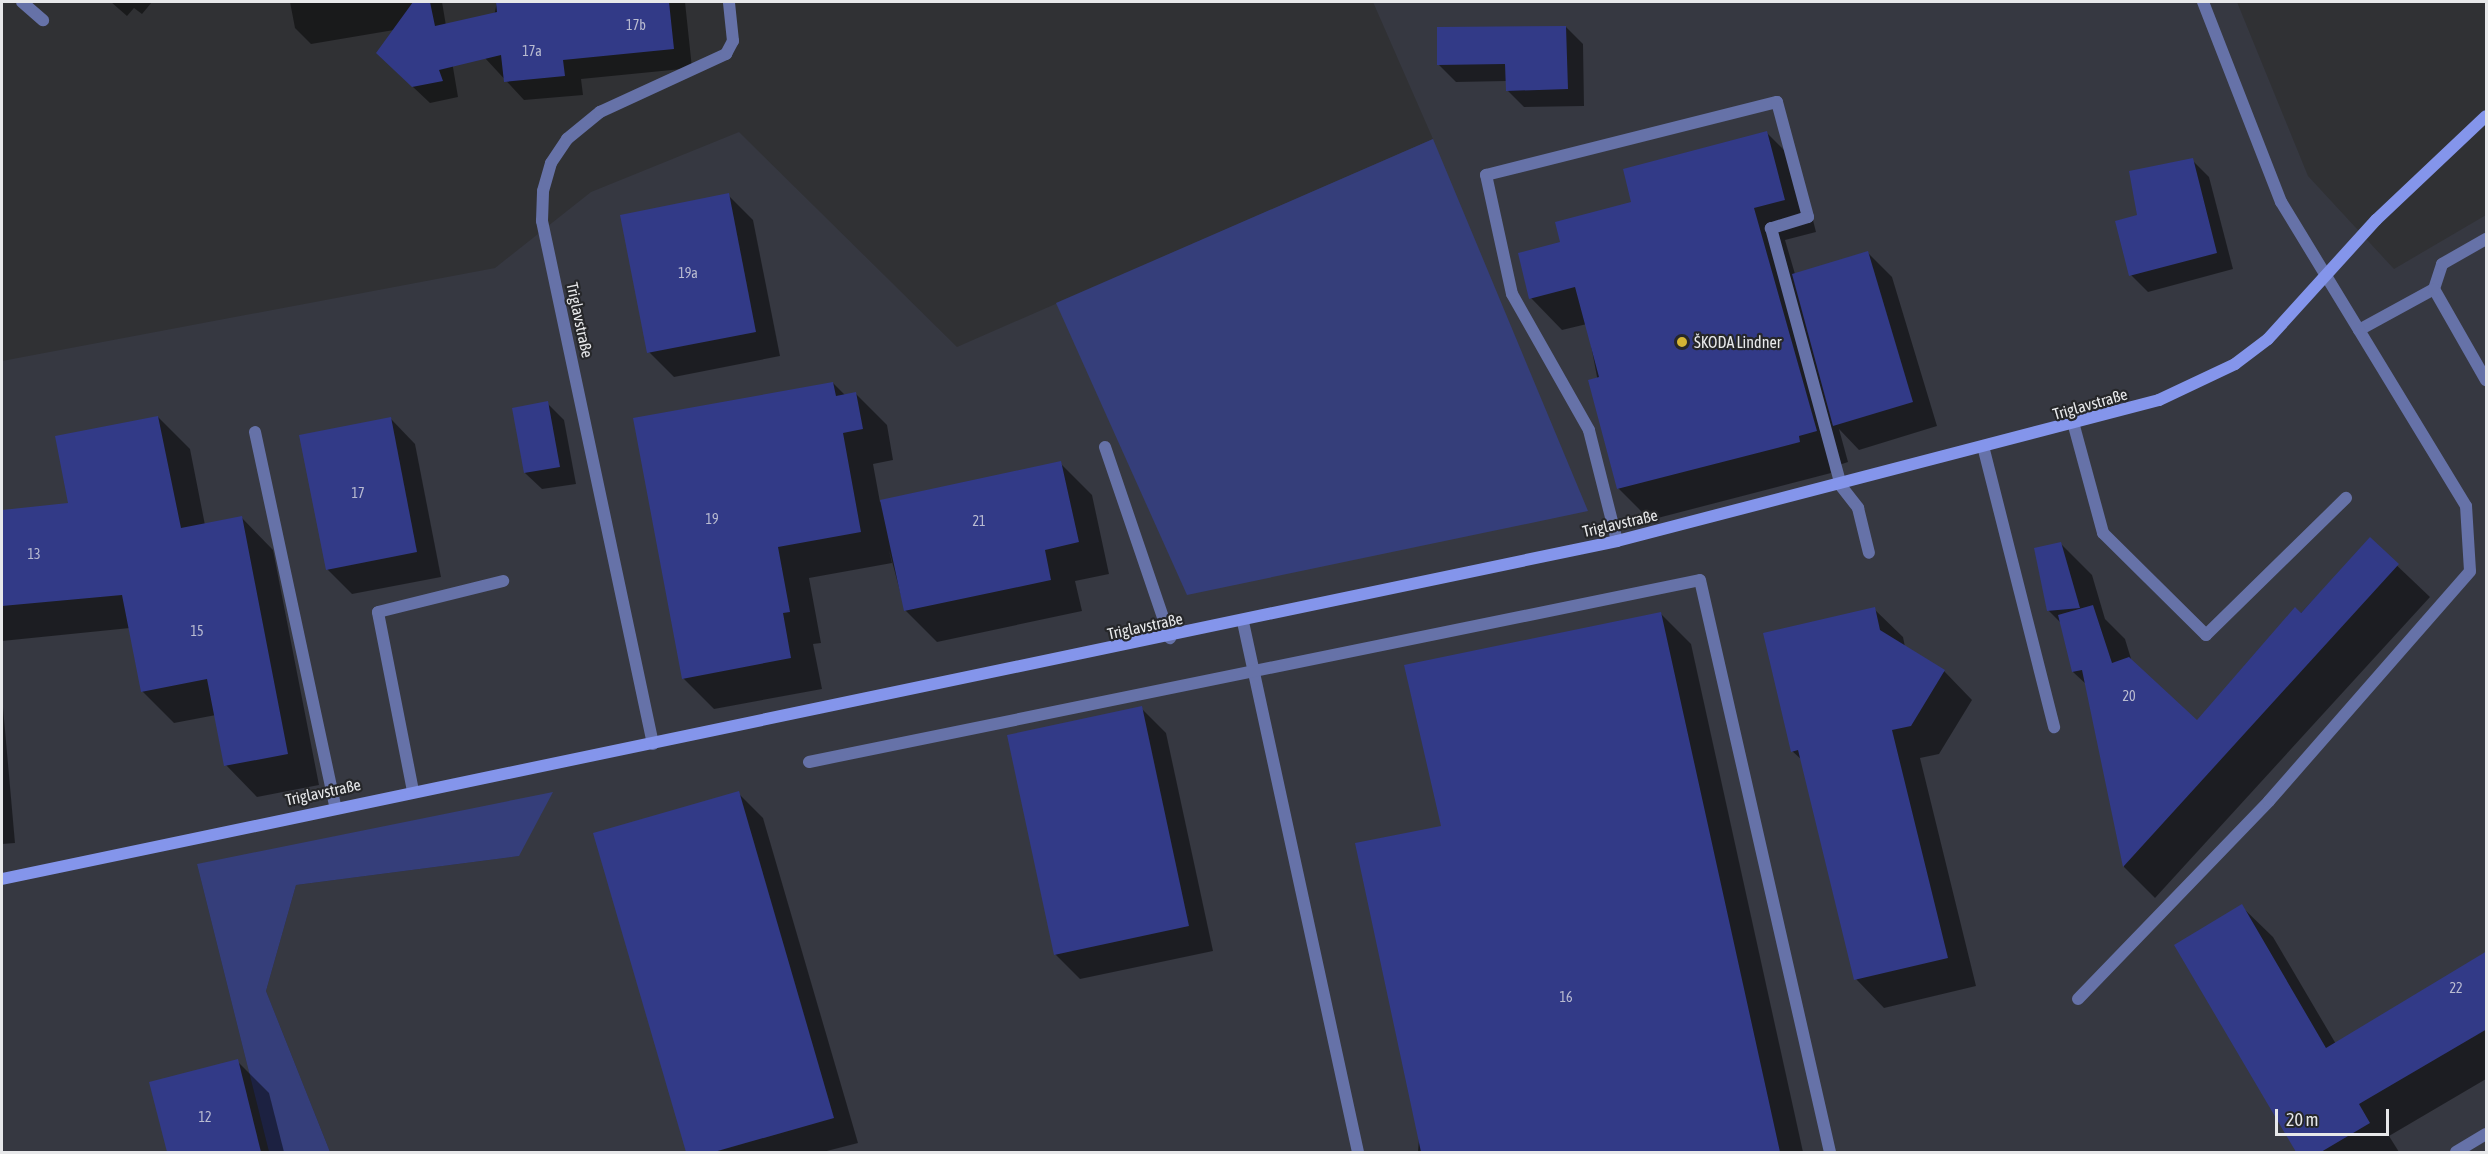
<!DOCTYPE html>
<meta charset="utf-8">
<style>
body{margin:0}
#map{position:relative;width:2488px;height:1154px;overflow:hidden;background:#303134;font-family:"Asap Condensed",sans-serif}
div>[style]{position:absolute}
.built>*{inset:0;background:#363841}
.green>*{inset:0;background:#353e7a}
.shadow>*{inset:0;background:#0007}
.building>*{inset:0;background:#323a87}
.lane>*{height:12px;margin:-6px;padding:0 6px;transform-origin:6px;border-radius:6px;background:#6672a8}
.street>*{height:12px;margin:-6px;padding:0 6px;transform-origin:6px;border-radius:6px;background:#6672a8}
.secondary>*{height:12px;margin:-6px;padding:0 6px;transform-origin:6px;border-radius:6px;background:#8495eb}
.dots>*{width:16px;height:16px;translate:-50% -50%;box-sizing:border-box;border:3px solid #26272a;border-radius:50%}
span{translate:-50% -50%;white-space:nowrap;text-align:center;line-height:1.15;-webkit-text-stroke:4.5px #26272a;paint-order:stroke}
.number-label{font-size:14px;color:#babcd1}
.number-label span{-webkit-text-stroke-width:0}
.street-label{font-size:16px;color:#e7e8ea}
.poi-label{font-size:16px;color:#e7e8ea}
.left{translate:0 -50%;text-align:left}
.frame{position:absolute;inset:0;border:3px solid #e7e8ea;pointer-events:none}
.scale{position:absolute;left:2275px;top:1109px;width:114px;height:27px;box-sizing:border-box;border:3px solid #e7e8ea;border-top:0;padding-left:8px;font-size:18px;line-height:21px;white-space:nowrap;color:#e7e8ea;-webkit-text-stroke:4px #26272a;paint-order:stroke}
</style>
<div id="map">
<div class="built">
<div style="clip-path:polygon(1373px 2px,2237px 2px,2308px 176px,2394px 269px,2486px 215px,2486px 1152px,330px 1152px,266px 991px,296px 885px,519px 856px,197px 864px,269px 1152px,2px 1152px,2px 361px,495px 268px,591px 192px,739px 132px,957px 347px,1433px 139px)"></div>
</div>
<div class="green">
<div style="clip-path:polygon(1433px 139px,1588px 511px,1187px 595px,1056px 303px)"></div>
<div style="clip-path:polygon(553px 792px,519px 856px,296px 885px,266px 991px,330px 1152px,269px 1152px,197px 864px)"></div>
</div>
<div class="shadow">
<div style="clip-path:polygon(111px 2px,152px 2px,142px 14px,134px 8px,127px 16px)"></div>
<div style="clip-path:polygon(290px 2px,442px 2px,458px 97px,430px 103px,394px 69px,394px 30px,311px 44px,295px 28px)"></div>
<div style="clip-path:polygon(497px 2px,685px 2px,692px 68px,581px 79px,583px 95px,524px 100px,485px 58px)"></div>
<div style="clip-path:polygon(1566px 27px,1583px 44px,1584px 106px,1524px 107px,1507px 90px,1507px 81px,1456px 82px,1439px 65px)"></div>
<div style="clip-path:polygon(1767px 133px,1799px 165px,1816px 232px,1785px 240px,1795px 274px,1867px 252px,1892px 277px,1937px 426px,1859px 450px,1839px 429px,1848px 462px,1830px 468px,1831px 473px,1650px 520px,1618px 488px,1587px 324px,1562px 330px,1531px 298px,1562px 243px)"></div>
<div style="clip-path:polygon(2192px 160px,2209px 177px,2233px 269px,2148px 292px,2131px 275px,2138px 216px)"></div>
<div style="clip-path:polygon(728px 195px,753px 220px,780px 356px,674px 377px,649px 352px)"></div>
<div style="clip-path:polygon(833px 383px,845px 395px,855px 393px,887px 425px,893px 460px,873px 464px,880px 502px,1060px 463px,1092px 495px,1109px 574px,1075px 581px,1082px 611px,937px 642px,905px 610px,889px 550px,892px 563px,809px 578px,821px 643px,813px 644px,822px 689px,714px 709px,683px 678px)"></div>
<div style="clip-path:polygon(547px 403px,564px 420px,576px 484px,542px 489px,525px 473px)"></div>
<div style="clip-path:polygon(158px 417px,190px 449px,205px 525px,242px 518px,273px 550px,319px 785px,257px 797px,226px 765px,216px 715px,174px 723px,142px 691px,130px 628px,2px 641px,2px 511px,70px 504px)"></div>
<div style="clip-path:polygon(391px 419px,415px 444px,441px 577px,352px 594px,327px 569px)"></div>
<div style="clip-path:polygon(2370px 540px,2430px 597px,2155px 898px,2124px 867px,2087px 685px,2073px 672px,2062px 624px,2048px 610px,2060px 543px,2092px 575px,2105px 619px,2125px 639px,2132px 662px,2197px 723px)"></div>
<div style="clip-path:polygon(1874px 609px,1903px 637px,1905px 647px,1944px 671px,1972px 700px,1939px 754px,1920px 758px,1976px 986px,1884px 1008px,1856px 979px,1802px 760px,1792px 751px)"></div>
<div style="clip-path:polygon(1661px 614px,1691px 644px,1803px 1152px,1418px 1152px,1442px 828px)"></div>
<div style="clip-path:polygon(2px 696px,15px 843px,2px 844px)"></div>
<div style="clip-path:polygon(1141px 708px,1166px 733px,1213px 951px,1080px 979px,1055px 954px)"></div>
<div style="clip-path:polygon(738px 793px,763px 818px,858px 1143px,823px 1152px,688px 1152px,595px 834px)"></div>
<div style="clip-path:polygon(2241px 906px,2273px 937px,2336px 1044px,2486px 953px,2486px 1079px,2389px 1136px,2399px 1152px,2297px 1152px,2176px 945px)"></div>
<div style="clip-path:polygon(237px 1061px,269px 1093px,284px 1152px,169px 1152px,151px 1083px)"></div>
</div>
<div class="building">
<div style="clip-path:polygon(413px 2px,430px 2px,435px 26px,497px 12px,496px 2px,669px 2px,674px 49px,563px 60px,565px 76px,504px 82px,501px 55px,439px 70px,443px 81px,412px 87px,376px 53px)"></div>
<div style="clip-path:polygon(1566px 26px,1568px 89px,1506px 91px,1505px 64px,1437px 65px,1437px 27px)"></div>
<div style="clip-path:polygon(1767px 131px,1785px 200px,1754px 208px,1817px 431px,1799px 436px,1800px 442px,1617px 489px,1588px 380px,1599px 377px,1575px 287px,1529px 299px,1518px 253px,1560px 242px,1555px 222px,1631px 202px,1623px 169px)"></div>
<div style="clip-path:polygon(2193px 158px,2217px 253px,2129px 276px,2115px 221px,2137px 215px,2129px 171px)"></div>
<div style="clip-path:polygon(729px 193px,756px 332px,647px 353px,620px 215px)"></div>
<div style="clip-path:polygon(1868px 251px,1913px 402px,1833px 426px,1792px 274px)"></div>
<div style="clip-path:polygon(833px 382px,836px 396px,856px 392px,863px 429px,843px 433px,861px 532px,778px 547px,790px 612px,783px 613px,791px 658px,682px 679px,633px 418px)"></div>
<div style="clip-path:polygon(548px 401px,560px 467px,524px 473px,512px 408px)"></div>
<div style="clip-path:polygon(158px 416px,181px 528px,242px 516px,288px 754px,224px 766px,207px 679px,141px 692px,122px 595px,2px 606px,2px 510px,68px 503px,55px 436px)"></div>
<div style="clip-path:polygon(391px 417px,417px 552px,326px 570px,299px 435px)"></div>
<div style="clip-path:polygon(1061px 461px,1079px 542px,1045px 550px,1051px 580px,904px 611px,880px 500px)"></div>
<div style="clip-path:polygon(2370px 537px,2399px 564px,2123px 867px,2082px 670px,2072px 672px,2058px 615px,2093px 605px,2112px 663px,2129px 657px,2197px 720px,2295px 607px,2301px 613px)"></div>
<div style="clip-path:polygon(2061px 542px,2080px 608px,2047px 611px,2034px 548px)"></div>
<div style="clip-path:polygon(1875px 607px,1880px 630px,1945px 670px,1911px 726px,1892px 730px,1948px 958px,1854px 980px,1798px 750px,1791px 752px,1763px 633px)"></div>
<div style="clip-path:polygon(1661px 612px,1780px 1152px,1421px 1152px,1355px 843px,1441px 826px,1404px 665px)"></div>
<div style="clip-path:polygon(1142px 706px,1189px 926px,1054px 955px,1007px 735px)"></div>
<div style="clip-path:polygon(739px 791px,834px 1118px,714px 1152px,686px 1152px,593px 833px)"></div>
<div style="clip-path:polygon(2242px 904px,2326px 1048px,2487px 951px,2487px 1029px,2359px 1104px,2370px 1123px,2321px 1152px,2296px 1152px,2174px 945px)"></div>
<div style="clip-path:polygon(238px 1059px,261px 1152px,167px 1152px,149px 1082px)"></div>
</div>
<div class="lane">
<div style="left:2434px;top:289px;width:26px;rotate:-72deg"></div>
<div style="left:2442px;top:264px;width:51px;rotate:-29.6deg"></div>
<div style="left:2359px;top:330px;width:85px;rotate:-28.7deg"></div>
<div style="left:2434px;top:289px;width:105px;rotate:60.3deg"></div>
<div style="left:2074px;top:426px;width:111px;rotate:74.8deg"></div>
<div style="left:2103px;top:533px;width:145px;rotate:44.7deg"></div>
<div style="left:2206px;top:635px;width:196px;rotate:-44.4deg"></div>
<div style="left:255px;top:432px;width:382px;rotate:77.9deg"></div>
<div style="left:1105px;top:447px;width:202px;rotate:71.2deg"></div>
<div style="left:1984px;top:450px;width:286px;rotate:75.8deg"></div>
<div style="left:1617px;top:541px;width:114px;rotate:-104.2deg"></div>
<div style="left:1589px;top:430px;width:156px;rotate:-119.5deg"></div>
<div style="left:1512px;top:294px;width:122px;rotate:-102.3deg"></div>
<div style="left:1486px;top:175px;width:300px;rotate:-14.1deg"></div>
<div style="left:1777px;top:102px;width:119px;rotate:74.9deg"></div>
<div style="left:1808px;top:217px;width:39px;rotate:163deg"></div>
<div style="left:1771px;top:228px;width:267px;rotate:74.8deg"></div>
<div style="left:1841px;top:486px;width:28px;rotate:52deg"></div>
<div style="left:1858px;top:508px;width:46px;rotate:76.3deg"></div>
<div style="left:1243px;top:622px;width:542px;rotate:77.76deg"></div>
<div style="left:809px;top:762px;width:909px;rotate:-11.54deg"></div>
<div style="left:1700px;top:580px;width:587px;rotate:77.2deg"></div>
<div style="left:413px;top:791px;width:182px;rotate:-101.1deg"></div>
<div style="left:378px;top:612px;width:129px;rotate:-13.9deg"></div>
<div style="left:2078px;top:999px;width:275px;rotate:-46deg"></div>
<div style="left:2269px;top:801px;width:305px;rotate:-48.8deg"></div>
<div style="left:2470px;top:571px;width:65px;rotate:-93.5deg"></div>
<div style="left:2466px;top:506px;width:356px;rotate:-121.3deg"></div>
<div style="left:2281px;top:202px;width:215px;rotate:-111.3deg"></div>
<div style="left:2456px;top:1152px;width:35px;rotate:-31deg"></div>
</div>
<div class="street">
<div style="left:22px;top:2px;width:28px;rotate:41deg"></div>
<div style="left:653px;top:744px;width:535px;rotate:-101.98deg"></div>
<div style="left:542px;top:221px;width:30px;rotate:-88deg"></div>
<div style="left:543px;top:191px;width:29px;rotate:-74deg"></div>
<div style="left:551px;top:163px;width:29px;rotate:-56deg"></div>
<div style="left:567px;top:139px;width:43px;rotate:-39.3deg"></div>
<div style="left:600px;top:112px;width:139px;rotate:-24.7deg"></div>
<div style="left:726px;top:54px;width:15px;rotate:-62deg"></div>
<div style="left:733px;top:41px;width:39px;rotate:-96deg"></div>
</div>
<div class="secondary">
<div style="left:2px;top:879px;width:1650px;rotate:-11.82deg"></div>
<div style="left:1617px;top:541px;width:560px;rotate:-14.58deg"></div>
<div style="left:2159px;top:400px;width:84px;rotate:-25.3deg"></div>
<div style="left:2235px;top:364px;width:41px;rotate:-37.1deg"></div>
<div style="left:2268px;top:339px;width:161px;rotate:-47.8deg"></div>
<div style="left:2376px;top:220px;width:151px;rotate:-43.4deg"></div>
</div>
<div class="dots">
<div style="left:1682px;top:342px;background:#d5b534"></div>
</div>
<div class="number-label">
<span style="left:636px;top:25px">17b</span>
<span style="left:532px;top:51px">17a</span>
<span style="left:688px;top:273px">19a</span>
<span style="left:358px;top:493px">17</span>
<span style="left:712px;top:519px">19</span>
<span style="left:979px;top:521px">21</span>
<span style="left:34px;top:554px">13</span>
<span style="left:197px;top:631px">15</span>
<span style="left:2129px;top:696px">20</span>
<span style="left:2456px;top:988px">22</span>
<span style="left:1566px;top:997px">16</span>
<span style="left:205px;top:1117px">12</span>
</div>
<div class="street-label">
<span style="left:580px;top:320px;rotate:78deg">Triglavstraße</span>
<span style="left:2090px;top:404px;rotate:-16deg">Triglavstraße</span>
<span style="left:1620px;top:523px;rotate:-13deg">Triglavstraße</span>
<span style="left:1145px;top:626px;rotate:-12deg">Triglavstraße</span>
<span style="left:323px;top:792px;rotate:-12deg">Triglavstraße</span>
</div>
<div class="poi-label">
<span class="left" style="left:1694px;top:342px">ŠKODA Lindner</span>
</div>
<div class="frame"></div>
<div class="scale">20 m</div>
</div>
